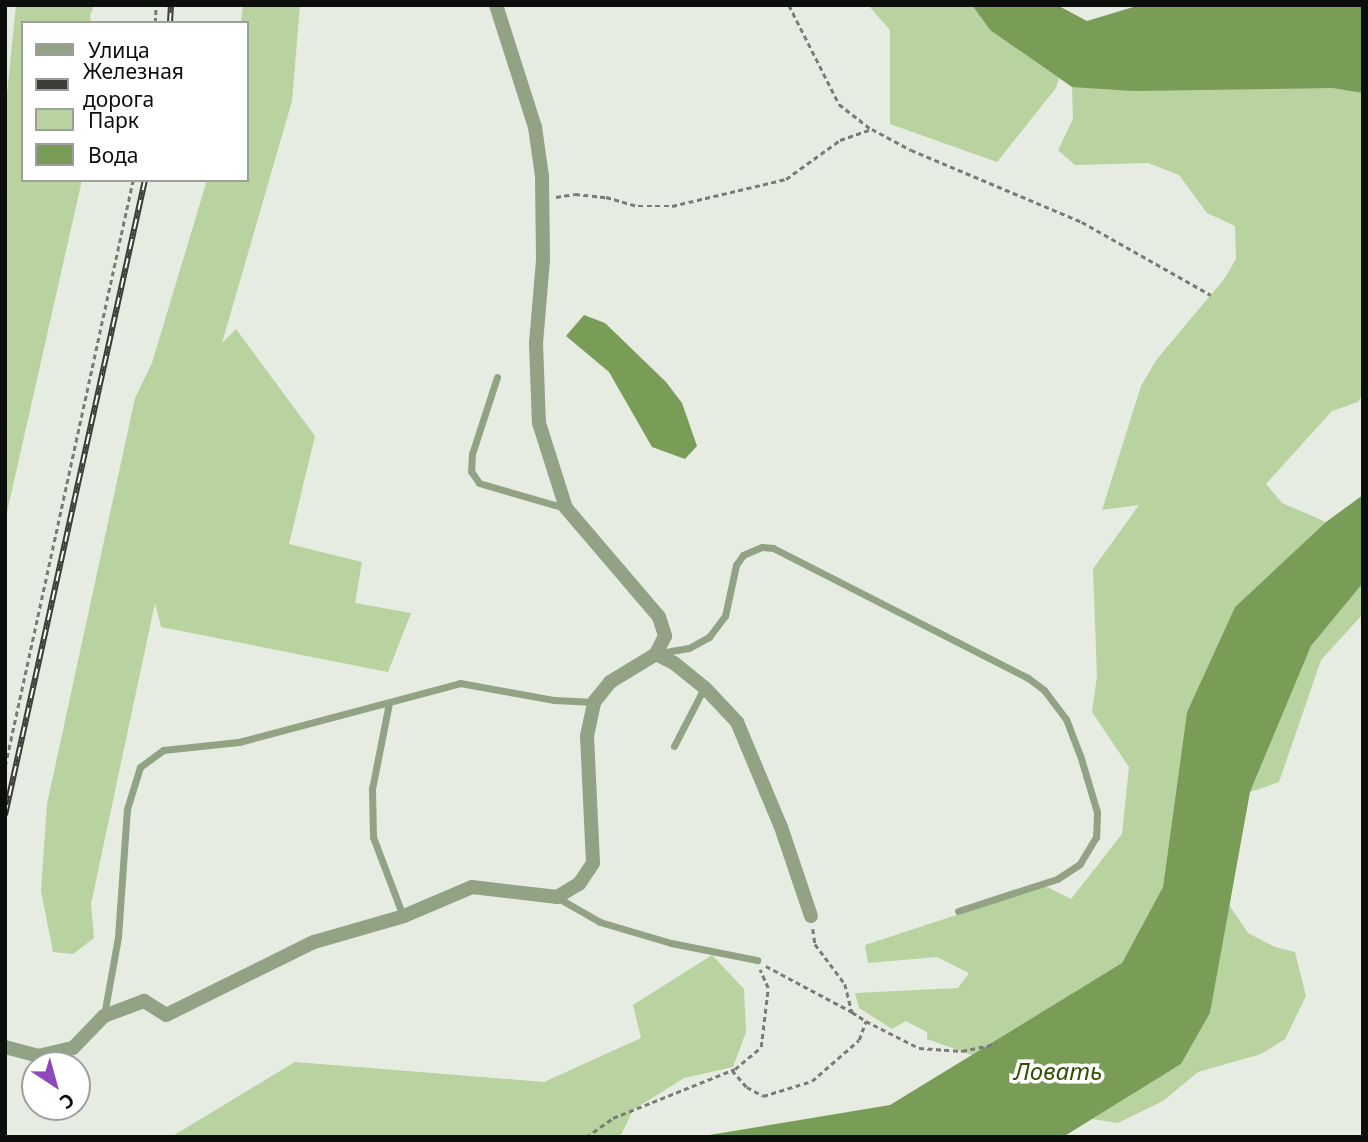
<!DOCTYPE html>
<meta charset="utf-8">
<style>
body{margin:0}
#map{position:relative;width:1368px;height:1142px;overflow:hidden;background:#e6ece1;font-family:"Noto Sans",sans-serif}
div>[style]{position:absolute}
.green>*{inset:0;background:#b8d2a0}
.water>*{inset:0;background:#799c56}
.path>*{height:2.5px;margin-top:-1.25px;transform-origin:0;background:repeating-linear-gradient(90deg,#787c75 0 5px,transparent 0 8.5px)}
.lane>*{height:7px;margin:-3.5px;padding:0 3.5px;transform-origin:3.5px;border-radius:3.5px;background:#92a284}
.street>*{height:14px;margin:-7px;padding:0 7px;transform-origin:7px;border-radius:7px;background:#92a284}
.rail>*{height:6px;margin-top:-3px;transform-origin:0;background:repeating-linear-gradient(90deg,#fff 0 10px,#3a3d38 0 20px);box-sizing:border-box;border-block:2px solid #3a3d38}
span{translate:-50% -50%;white-space:nowrap;text-align:center;line-height:1.15;-webkit-text-stroke:7px #fff;paint-order:stroke}
.water-label{font-size:24px;color:#325100;font-style:italic}
.frame{position:absolute;inset:0;border:7px solid #0c0e0b;pointer-events:none}
.legend{position:absolute;left:21px;top:21px;width:228px;height:161px;box-sizing:border-box;background:#fff;border:2px solid #9e9f9d;margin:0;padding:9px 12px;list-style:none;font-size:21px;color:#0c0e0b}
.legend li{display:flex;align-items:center;gap:14px;height:35px}
.legend b{width:35px;border:2px solid #9e9f9d}
.north{position:absolute;left:21px;top:1051px;width:70px;height:70px;box-sizing:border-box;background:#fff;border:2px solid #9e9f9d;border-radius:50%;rotate:144deg;font-size:19px;font-weight:700;line-height:28px;text-align:center;color:#0c0e0b}
.north::after{content:'';display:block;margin:auto;width:24px;height:32px;background:#8f48bb;clip-path:polygon(50% 0,100% 100%,50% 72%,0 100%)}
</style>
<div id="map">
<div class="green">
<div style="clip-path:polygon(16px 5px,94px 5px,90px 16px,91px 23px,23px 23px,23px 180px,82px 180px,5px 521px,5px 114px)"></div>
<div style="clip-path:polygon(243px 5px,300px 5px,292px 101px,222px 343px,236px 329px,315px 436px,289px 544px,362px 562px,355px 603px,411px 613px,388px 672px,161px 627px,155px 603px,91px 904px,94px 938px,73px 954px,53px 952px,41px 891px,47px 804px,135px 398px,152px 363px,207px 180px,247px 180px,247px 23px,241px 23px)"></div>
<div style="clip-path:polygon(868px 5px,972px 5px,990px 30px,1059px 78px,1056px 88px,997px 162px,890px 124px,890px 30px)"></div>
<div style="clip-path:polygon(1072px 87px,1332px 88px,1363px 93px,1363px 393px,1358px 402px,1332px 411px,1266px 484px,1282px 503px,1326px 522px,1235px 607px,1187px 712px,1163px 887px,1122px 963px,972px 1055px,927px 1039px,927px 1032px,906px 1021px,892px 1029px,859px 1008px,855px 993px,958px 988px,969px 973px,937px 957px,868px 963px,865px 945px,1045px 886px,1071px 899px,1122px 834px,1129px 767px,1092px 712px,1097px 676px,1093px 569px,1139px 505px,1102px 510px,1141px 386px,1157px 359px,1225px 278px,1236px 259px,1235px 226px,1207px 213px,1179px 175px,1148px 163px,1075px 165px,1058px 150px,1073px 119px)"></div>
<div style="clip-path:polygon(1363px 583px,1363px 614px,1321px 660px,1279px 782px,1250px 792px,1311px 646px)"></div>
<div style="clip-path:polygon(1229px 905px,1248px 933px,1275px 947px,1295px 952px,1306px 996px,1285px 1039px,1261px 1054px,1198px 1072px,1163px 1101px,1118px 1123px,1092px 1119px,1181px 1064px,1210px 1013px)"></div>
<div style="clip-path:polygon(712px 955px,744px 989px,746px 1032px,733px 1067px,684px 1078px,633px 1110px,620px 1137px,171px 1137px,295px 1062px,544px 1082px,641px 1038px,633px 1005px)"></div>
</div>
<div class="water">
<div style="clip-path:polygon(972px 5px,1057px 5px,1087px 21px,1140px 5px,1363px 5px,1363px 93px,1332px 88px,1133px 91px,1072px 87px,990px 30px)"></div>
<div style="clip-path:polygon(584px 315px,605px 323px,666px 382px,682px 403px,697px 446px,685px 459px,652px 447px,609px 372px,566px 336px)"></div>
<div style="clip-path:polygon(1363px 495px,1363px 583px,1311px 646px,1250px 792px,1210px 1013px,1181px 1064px,1063px 1137px,697px 1137px,890px 1105px,1122px 963px,1163px 887px,1187px 712px,1235px 607px,1326px 522px)"></div>
</div>
<div class="path">
<div style="left:789px;top:5px;width:111px;rotate:63.2deg"></div>
<div style="left:839px;top:104px;width:39px;rotate:38deg"></div>
<div style="left:155px;top:23px;width:18px;rotate:-87deg"></div>
<div style="left:556px;top:197px;width:19px;rotate:-9deg"></div>
<div style="left:575px;top:194px;width:31px;rotate:6deg"></div>
<div style="left:606px;top:197px;width:33px;rotate:16deg"></div>
<div style="left:638px;top:206px;width:34px"></div>
<div style="left:672px;top:206px;width:117px;rotate:-13.3deg"></div>
<div style="left:786px;top:179px;width:67px;rotate:-35.8deg"></div>
<div style="left:840px;top:140px;width:34px;rotate:-19deg"></div>
<div style="left:872px;top:129px;width:44px;rotate:28.3deg"></div>
<div style="left:911px;top:150px;width:186px;rotate:22.8deg"></div>
<div style="left:1082px;top:222px;width:148px;rotate:29.5deg"></div>
<div style="left:5px;top:766px;width:600px;rotate:-77.68deg"></div>
<div style="left:813px;top:929px;width:15px;rotate:82deg"></div>
<div style="left:815px;top:944px;width:50px;rotate:53.1deg"></div>
<div style="left:845px;top:984px;width:29px;rotate:76deg"></div>
<div style="left:852px;top:1012px;width:17px;rotate:33deg"></div>
<div style="left:866px;top:1021px;width:59px;rotate:27deg"></div>
<div style="left:919px;top:1048px;width:43px;rotate:4deg"></div>
<div style="left:962px;top:1051px;width:35px;rotate:-12deg"></div>
<div style="left:766px;top:966px;width:98px;rotate:28.1deg"></div>
<div style="left:732px;top:1070px;width:23px;rotate:49deg"></div>
<div style="left:747px;top:1087px;width:18px;rotate:29deg"></div>
<div style="left:763px;top:1096px;width:51px;rotate:-17deg"></div>
<div style="left:812px;top:1081px;width:62px;rotate:-41.1deg"></div>
<div style="left:859px;top:1040px;width:20px;rotate:-70deg"></div>
<div style="left:586px;top:1137px;width:33px;rotate:-35deg"></div>
<div style="left:613px;top:1118px;width:131px;rotate:-21.9deg"></div>
<div style="left:735px;top:1069px;width:34px;rotate:-40deg"></div>
<div style="left:761px;top:1047px;width:59px;rotate:-83.2deg"></div>
<div style="left:768px;top:988px;width:20px;rotate:-114deg"></div>
</div>
<div class="lane">
<div style="left:497px;top:377px;width:81px;rotate:108deg"></div>
<div style="left:472px;top:454px;width:17px;rotate:93deg"></div>
<div style="left:471px;top:471px;width:14px;rotate:56deg"></div>
<div style="left:479px;top:483px;width:90px;rotate:16.2deg"></div>
<div style="left:660px;top:653px;width:29px;rotate:-10deg"></div>
<div style="left:689px;top:648px;width:23px;rotate:-29deg"></div>
<div style="left:709px;top:637px;width:26px;rotate:-53deg"></div>
<div style="left:725px;top:616px;width:52px;rotate:-77.8deg"></div>
<div style="left:736px;top:565px;width:12px;rotate:-55deg"></div>
<div style="left:743px;top:555px;width:21px;rotate:-23deg"></div>
<div style="left:762px;top:547px;width:11px;rotate:5deg"></div>
<div style="left:773px;top:548px;width:286px;rotate:27deg"></div>
<div style="left:1028px;top:678px;width:20px;rotate:37deg"></div>
<div style="left:1044px;top:690px;width:36px;rotate:53deg"></div>
<div style="left:1066px;top:719px;width:39px;rotate:69deg"></div>
<div style="left:1080px;top:755px;width:59px;rotate:73.4deg"></div>
<div style="left:1097px;top:812px;width:25px;rotate:92deg"></div>
<div style="left:1096px;top:837px;width:31px;rotate:121deg"></div>
<div style="left:1080px;top:864px;width:27px;rotate:147deg"></div>
<div style="left:1057px;top:879px;width:104px;rotate:162.1deg"></div>
<div style="left:389px;top:703px;width:88px;rotate:101.2deg"></div>
<div style="left:372px;top:789px;width:48px;rotate:88.8deg"></div>
<div style="left:373px;top:837px;width:85px;rotate:69.2deg"></div>
<div style="left:674px;top:746px;width:65px;rotate:-62.7deg"></div>
<div style="left:558px;top:898px;width:48px;rotate:29.7deg"></div>
<div style="left:600px;top:922px;width:74px;rotate:16.5deg"></div>
<div style="left:671px;top:943px;width:88px;rotate:11.2deg"></div>
<div style="left:104px;top:1015px;width:79px;rotate:-79.8deg"></div>
<div style="left:118px;top:937px;width:128px;rotate:-86deg"></div>
<div style="left:127px;top:809px;width:44px;rotate:-72.8deg"></div>
<div style="left:140px;top:767px;width:29px;rotate:-36deg"></div>
<div style="left:163px;top:750px;width:76px;rotate:-6deg"></div>
<div style="left:239px;top:742px;width:229px;rotate:-14.9deg"></div>
<div style="left:460px;top:683px;width:96px;rotate:10.3deg"></div>
<div style="left:554px;top:700px;width:40px;rotate:2.9deg"></div>
</div>
<div class="street">
<div style="left:496px;top:5px;width:128px;rotate:72.3deg"></div>
<div style="left:535px;top:127px;width:49px;rotate:81.9deg"></div>
<div style="left:542px;top:176px;width:84px;rotate:89.3deg"></div>
<div style="left:543px;top:260px;width:83px;rotate:94.8deg"></div>
<div style="left:536px;top:343px;width:80px;rotate:87.9deg"></div>
<div style="left:539px;top:423px;width:89px;rotate:72.4deg"></div>
<div style="left:566px;top:508px;width:143px;rotate:49.5deg"></div>
<div style="left:659px;top:617px;width:20px;rotate:72deg"></div>
<div style="left:665px;top:636px;width:20px;rotate:117deg"></div>
<div style="left:656px;top:654px;width:20px;rotate:27deg"></div>
<div style="left:674px;top:663px;width:40px;rotate:39deg"></div>
<div style="left:705px;top:688px;width:47px;rotate:46.7deg"></div>
<div style="left:737px;top:722px;width:114px;rotate:67.3deg"></div>
<div style="left:781px;top:827px;width:94px;rotate:71.4deg"></div>
<div style="left:5px;top:1047px;width:34px;rotate:15deg"></div>
<div style="left:38px;top:1056px;width:36px;rotate:-13deg"></div>
<div style="left:73px;top:1048px;width:45px;rotate:-45.9deg"></div>
<div style="left:104px;top:1016px;width:43px;rotate:-20.6deg"></div>
<div style="left:144px;top:1001px;width:26px;rotate:32deg"></div>
<div style="left:166px;top:1015px;width:165px;rotate:-26.3deg"></div>
<div style="left:314px;top:942px;width:94px;rotate:-16.1deg"></div>
<div style="left:404px;top:916px;width:74px;rotate:-23.1deg"></div>
<div style="left:472px;top:887px;width:86px;rotate:6.7deg"></div>
<div style="left:557px;top:897px;width:26px;rotate:-31deg"></div>
<div style="left:579px;top:884px;width:25px;rotate:-56deg"></div>
<div style="left:593px;top:863px;width:127px;rotate:-92.7deg"></div>
<div style="left:587px;top:736px;width:35px;rotate:-78deg"></div>
<div style="left:594px;top:702px;width:26px;rotate:-51deg"></div>
<div style="left:610px;top:682px;width:54px;rotate:-31.3deg"></div>
</div>
<div class="rail">
<div style="left:170px;top:23px;width:18px;rotate:-87deg"></div>
<div style="left:5px;top:815px;width:650px;rotate:-77.57deg"></div>
</div>
<div class="water-label">
<span style="left:1058px;top:1071px">Ловать</span>
</div>
<div class="frame"></div>
<ul class="legend">
<li><b style="height:9px;background:#92a284"></b>Улица</li>
<li><b style="height:9px;background:#3a3d38"></b>Железная дорога</li>
<li><b style="height:19px;background:#b8d2a0"></b>Парк</li>
<li><b style="height:19px;background:#799c56"></b>Вода</li>
</ul>
<div class="north">С</div>
</div>
